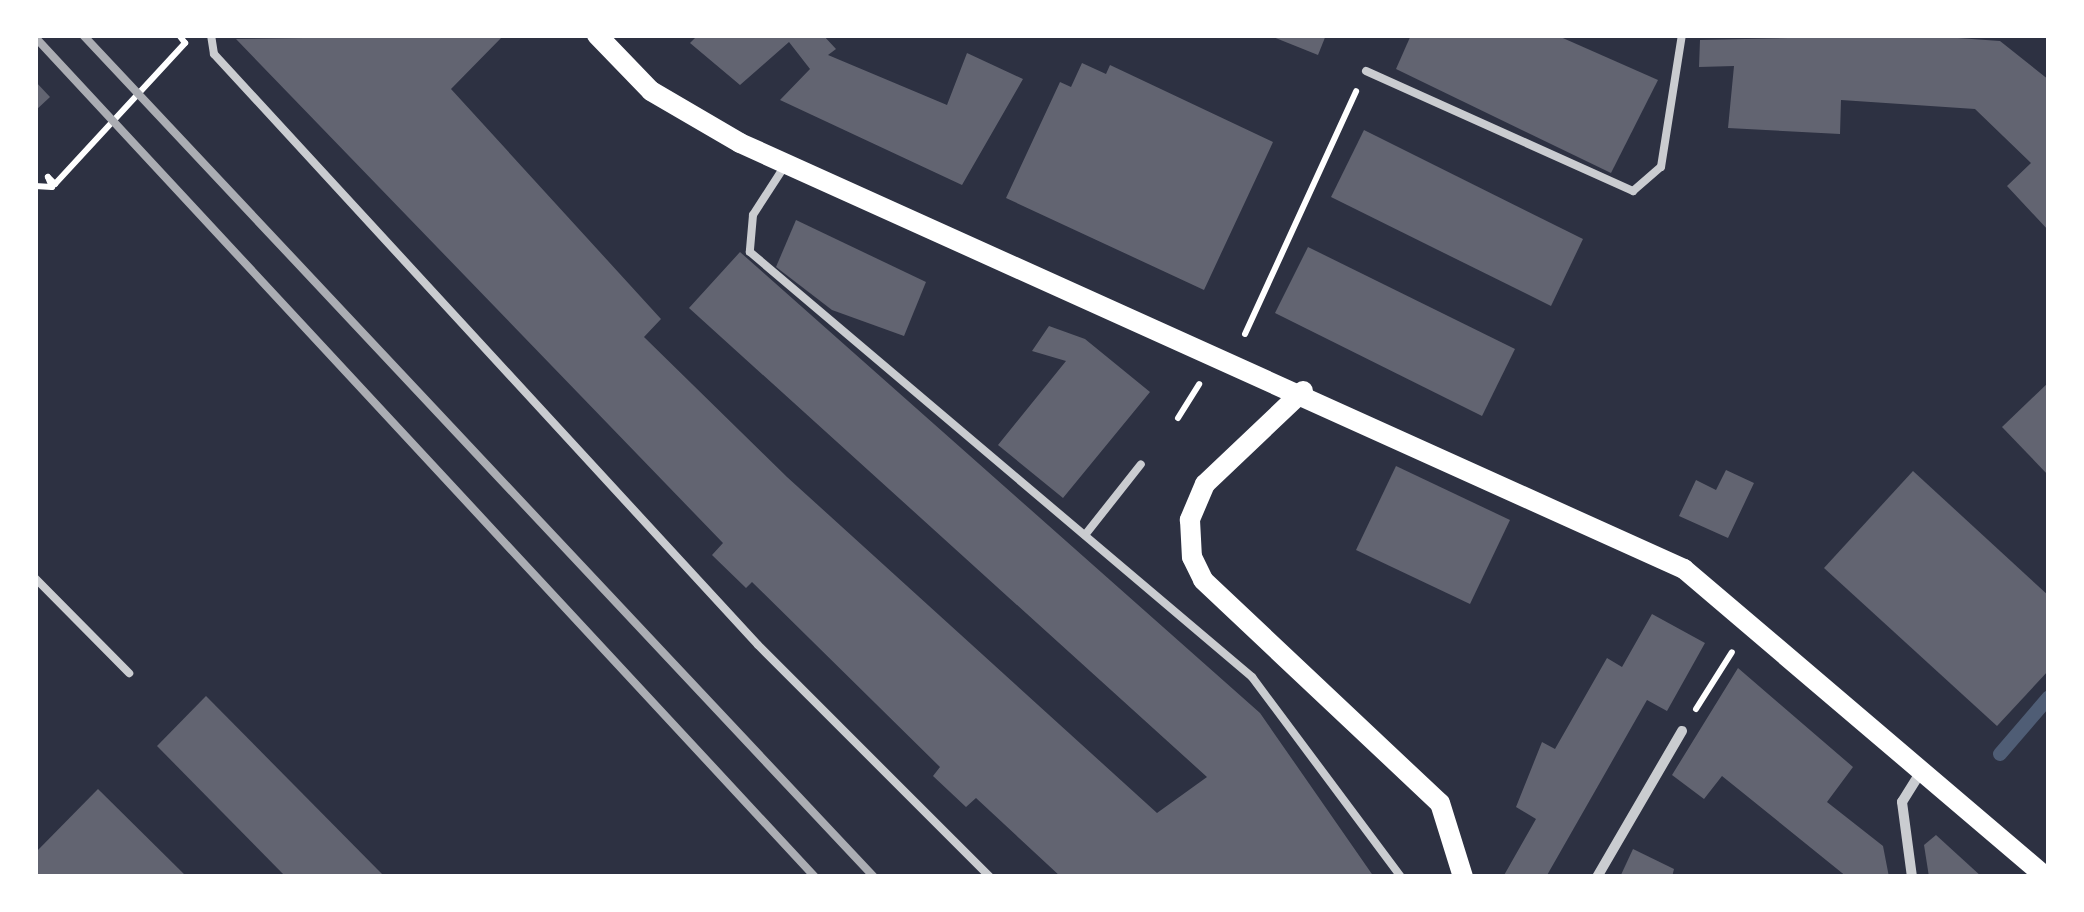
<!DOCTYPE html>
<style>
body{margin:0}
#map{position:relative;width:2084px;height:912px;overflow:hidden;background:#2d3142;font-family:"Exo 2",sans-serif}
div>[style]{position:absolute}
.stream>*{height:14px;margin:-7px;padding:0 7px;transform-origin:7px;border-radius:7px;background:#4f5d75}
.building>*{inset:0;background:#626471}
.path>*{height:6px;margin:-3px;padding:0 3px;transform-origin:3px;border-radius:3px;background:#fff}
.service>*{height:8px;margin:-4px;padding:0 4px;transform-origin:4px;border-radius:4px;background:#caccd0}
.minor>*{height:10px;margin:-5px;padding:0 5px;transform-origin:5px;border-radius:5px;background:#caccd0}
.secondary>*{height:20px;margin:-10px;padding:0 10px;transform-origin:10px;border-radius:10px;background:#fff}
.rail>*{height:8px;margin:-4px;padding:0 4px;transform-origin:4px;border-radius:4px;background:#abadb3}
span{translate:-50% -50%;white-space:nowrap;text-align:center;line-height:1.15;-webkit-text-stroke:8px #fff;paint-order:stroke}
.frame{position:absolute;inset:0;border:38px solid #fff;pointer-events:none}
</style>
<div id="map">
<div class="stream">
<div style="left:2000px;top:754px;width:75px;rotate:-49.3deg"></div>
</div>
<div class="building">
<div style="clip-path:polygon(504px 35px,451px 89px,661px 319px,644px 337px,787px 477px,1157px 813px,1207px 777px,689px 308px,740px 252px,1260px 713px,1374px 877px,1061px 877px,976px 798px,966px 807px,933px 776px,940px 767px,752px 582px,746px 588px,712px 555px,723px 543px,236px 39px)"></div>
<div style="clip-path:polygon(698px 35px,823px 35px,836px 49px,828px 55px,947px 105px,967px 53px,1023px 79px,962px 185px,780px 100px,810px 69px,789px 42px,740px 85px,690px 43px)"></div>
<div style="clip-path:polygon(1268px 35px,1326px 35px,1318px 55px)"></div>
<div style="clip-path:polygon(1411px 35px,1556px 35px,1658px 80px,1611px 173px,1396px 69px)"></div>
<div style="clip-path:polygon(1916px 35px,2000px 41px,2049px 80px,2049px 231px,2007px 186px,2031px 163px,1975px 109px,1841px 100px,1840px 134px,1728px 128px,1734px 66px,1699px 67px,1700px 40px)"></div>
<div style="clip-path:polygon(1082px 63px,1106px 74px,1110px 65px,1273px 142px,1204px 290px,1006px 198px,1060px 82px,1071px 87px)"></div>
<div style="clip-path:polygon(35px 81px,50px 97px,35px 111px)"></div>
<div style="clip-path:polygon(1364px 130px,1583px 239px,1551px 306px,1331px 197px)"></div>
<div style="clip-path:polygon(796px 220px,926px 282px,904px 336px,832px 310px,776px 267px)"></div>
<div style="clip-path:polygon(1308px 247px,1515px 349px,1482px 416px,1275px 313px)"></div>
<div style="clip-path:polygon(1049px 326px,1085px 339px,1150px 392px,1063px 498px,998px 445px,1066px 361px,1032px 351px)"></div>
<div style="clip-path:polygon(2049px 382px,2049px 476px,2002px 427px)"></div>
<div style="clip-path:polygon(1396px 466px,1510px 520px,1470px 604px,1356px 550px)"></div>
<div style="clip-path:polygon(1726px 470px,1754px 483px,1728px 538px,1679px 516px,1696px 480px,1716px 490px)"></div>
<div style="clip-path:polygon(1913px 471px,2049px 596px,2049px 670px,1997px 726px,1824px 568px)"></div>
<div style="clip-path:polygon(1652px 614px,1705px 643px,1667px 711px,1647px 700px,1546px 877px,1503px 877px,1536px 819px,1516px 807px,1542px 742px,1555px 749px,1607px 658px,1622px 667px)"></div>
<div style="clip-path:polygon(1738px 668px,1853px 767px,1827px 802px,1883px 846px,1889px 877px,1847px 877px,1722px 776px,1704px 799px,1672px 775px)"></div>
<div style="clip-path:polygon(206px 696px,385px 877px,286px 877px,157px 746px)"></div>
<div style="clip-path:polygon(98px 789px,187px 877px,35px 877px,35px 853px)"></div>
<div style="clip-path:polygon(1936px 835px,1982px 877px,1929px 877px,1924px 845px)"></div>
<div style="clip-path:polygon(1633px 849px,1674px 869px,1672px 877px,1620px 877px)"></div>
</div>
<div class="path">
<div style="left:35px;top:186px;width:17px;rotate:3deg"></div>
<div style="left:52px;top:187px;width:11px;rotate:-112deg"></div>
<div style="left:48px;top:177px;width:10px;rotate:45deg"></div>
<div style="left:55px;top:184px;width:192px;rotate:-47.3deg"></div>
<div style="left:185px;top:43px;width:10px;rotate:-127deg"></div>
<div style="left:1245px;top:334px;width:267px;rotate:-65.4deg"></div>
<div style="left:1178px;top:418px;width:40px;rotate:-58deg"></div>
<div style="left:1696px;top:709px;width:67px;rotate:-57.7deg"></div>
</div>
<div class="service">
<div style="left:211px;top:35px;width:19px;rotate:81deg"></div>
<div style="left:214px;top:54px;width:803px;rotate:47.37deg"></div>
<div style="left:758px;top:645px;width:328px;rotate:45deg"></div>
<div style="left:1366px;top:71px;width:293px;rotate:24.2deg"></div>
<div style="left:1633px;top:191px;width:37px;rotate:-41deg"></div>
<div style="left:1661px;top:167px;width:134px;rotate:-81deg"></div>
<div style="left:784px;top:167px;width:57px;rotate:122.9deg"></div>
<div style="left:753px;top:215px;width:37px;rotate:95deg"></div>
<div style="left:750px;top:252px;width:658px;rotate:40.25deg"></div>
<div style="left:1252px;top:677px;width:249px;rotate:53.3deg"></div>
<div style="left:1085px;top:535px;width:90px;rotate:-51.7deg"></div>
<div style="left:35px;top:578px;width:134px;rotate:45.3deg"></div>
</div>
<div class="minor">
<div style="left:1597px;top:877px;width:169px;rotate:-59.8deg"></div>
<div style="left:1912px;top:877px;width:76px;rotate:-97.6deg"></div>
<div style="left:1902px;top:802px;width:38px;rotate:-58deg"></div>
</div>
<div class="secondary">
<div style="left:597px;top:35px;width:78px;rotate:46deg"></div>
<div style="left:651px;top:91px;width:103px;rotate:30.3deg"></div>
<div style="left:740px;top:143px;width:1036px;rotate:24.29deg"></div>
<div style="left:1684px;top:569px;width:475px;rotate:40.4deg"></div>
<div style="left:1303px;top:391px;width:135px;rotate:136.5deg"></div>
<div style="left:1205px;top:484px;width:39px;rotate:113deg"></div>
<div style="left:1190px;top:520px;width:37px;rotate:87deg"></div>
<div style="left:1192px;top:557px;width:25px;rotate:64deg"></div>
<div style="left:1203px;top:580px;width:325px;rotate:43.3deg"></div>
<div style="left:1440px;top:803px;width:77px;rotate:72.7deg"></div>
</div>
<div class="rail">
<div style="left:83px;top:35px;width:1155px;rotate:46.79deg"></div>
<div style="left:35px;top:37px;width:1146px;rotate:47.12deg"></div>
</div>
<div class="frame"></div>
</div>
